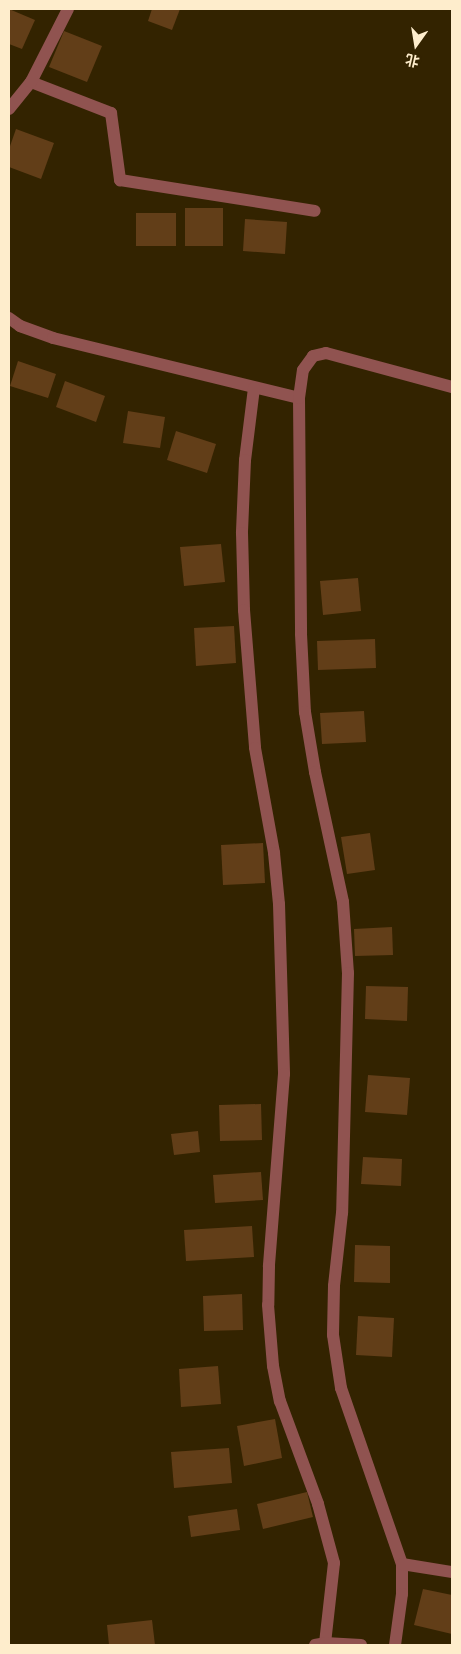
<!DOCTYPE html>
<meta charset="utf-8">
<style>
body{margin:0}
#map{position:relative;width:461px;height:1654px;overflow:hidden;background:#332300;font-family:Figtree,"Noto Sans SC",sans-serif}
div>[style]{position:absolute}
.building>*{inset:0;background:#623e18}
.minor>*{height:12px;margin:-6px;padding:0 6px;transform-origin:6px;border-radius:6px;background:#905350}
span{translate:-50% -50%;white-space:nowrap;text-align:center;line-height:1.15;-webkit-text-stroke:4.5px #332300;paint-order:stroke}
.frame{position:absolute;inset:0;border:10px solid #feedcc;pointer-events:none}
.north{position:absolute;left:391px;top:20px;width:50px;height:50px;-webkit-text-stroke:4px #332300;paint-order:stroke;rotate:193deg;font-size:14px;font-weight:700;line-height:20px;text-align:center;color:#feedcc}
.north::after{content:'';display:block;margin:auto;width:18px;height:22px;background:#feedcc;clip-path:polygon(50% 0,100% 100%,50% 72%,0 100%)}
</style>
<div id="map">
<div class="building">
<div style="clip-path:polygon(9px 9px,35px 20px,22px 49px,9px 44px)"></div>
<div style="clip-path:polygon(152px 9px,180px 9px,172px 30px,148px 21px)"></div>
<div style="clip-path:polygon(64px 31px,102px 46px,87px 82px,49px 67px)"></div>
<div style="clip-path:polygon(16px 129px,54px 143px,41px 179px,9px 167px,9px 149px)"></div>
<div style="clip-path:polygon(185px 208px,223px 208px,223px 246px,185px 246px)"></div>
<div style="clip-path:polygon(136px 213px,176px 213px,176px 246px,136px 246px)"></div>
<div style="clip-path:polygon(245px 219px,287px 222px,285px 254px,243px 251px)"></div>
<div style="clip-path:polygon(18px 361px,56px 374px,48px 398px,10px 386px)"></div>
<div style="clip-path:polygon(65px 381px,105px 396px,96px 422px,56px 407px)"></div>
<div style="clip-path:polygon(128px 411px,165px 417px,160px 448px,123px 443px)"></div>
<div style="clip-path:polygon(176px 431px,216px 444px,207px 473px,167px 460px)"></div>
<div style="clip-path:polygon(221px 544px,225px 582px,184px 586px,180px 547px)"></div>
<div style="clip-path:polygon(358px 578px,361px 611px,323px 615px,320px 581px)"></div>
<div style="clip-path:polygon(234px 626px,236px 663px,196px 666px,194px 628px)"></div>
<div style="clip-path:polygon(375px 639px,376px 668px,318px 670px,317px 641px)"></div>
<div style="clip-path:polygon(364px 711px,366px 742px,322px 744px,320px 713px)"></div>
<div style="clip-path:polygon(370px 833px,375px 870px,347px 874px,341px 837px)"></div>
<div style="clip-path:polygon(263px 843px,265px 883px,223px 885px,221px 845px)"></div>
<div style="clip-path:polygon(392px 927px,393px 955px,355px 956px,354px 929px)"></div>
<div style="clip-path:polygon(366px 986px,408px 987px,407px 1021px,365px 1019px)"></div>
<div style="clip-path:polygon(368px 1075px,410px 1078px,407px 1115px,365px 1112px)"></div>
<div style="clip-path:polygon(261px 1104px,262px 1140px,220px 1141px,219px 1105px)"></div>
<div style="clip-path:polygon(198px 1131px,200px 1152px,174px 1155px,171px 1134px)"></div>
<div style="clip-path:polygon(363px 1157px,402px 1159px,401px 1186px,361px 1184px)"></div>
<div style="clip-path:polygon(261px 1172px,263px 1200px,215px 1203px,213px 1175px)"></div>
<div style="clip-path:polygon(252px 1226px,254px 1257px,186px 1261px,184px 1230px)"></div>
<div style="clip-path:polygon(355px 1245px,390px 1246px,390px 1283px,354px 1282px)"></div>
<div style="clip-path:polygon(242px 1294px,243px 1330px,204px 1331px,203px 1296px)"></div>
<div style="clip-path:polygon(358px 1316px,394px 1318px,392px 1357px,356px 1355px)"></div>
<div style="clip-path:polygon(218px 1366px,221px 1404px,181px 1407px,179px 1369px)"></div>
<div style="clip-path:polygon(275px 1419px,282px 1458px,244px 1466px,237px 1426px)"></div>
<div style="clip-path:polygon(229px 1448px,232px 1483px,174px 1488px,171px 1452px)"></div>
<div style="clip-path:polygon(307px 1492px,313px 1517px,263px 1529px,257px 1504px)"></div>
<div style="clip-path:polygon(237px 1509px,240px 1530px,191px 1537px,188px 1516px)"></div>
<div style="clip-path:polygon(423px 1589px,452px 1595px,452px 1634px,414px 1625px)"></div>
<div style="clip-path:polygon(152px 1620px,155px 1645px,109px 1645px,107px 1625px)"></div>
</div>
<div class="minor">
<div style="left:31px;top:82px;width:86px;rotate:21.2deg"></div>
<div style="left:111px;top:113px;width:68px;rotate:82.3deg"></div>
<div style="left:120px;top:180px;width:197px;rotate:9deg"></div>
<div style="left:9px;top:109px;width:35px;rotate:-51deg"></div>
<div style="left:31px;top:82px;width:82px;rotate:-63.1deg"></div>
<div style="left:9px;top:318px;width:14px;rotate:36deg"></div>
<div style="left:20px;top:326px;width:35px;rotate:20deg"></div>
<div style="left:53px;top:338px;width:253px;rotate:13.7deg"></div>
<div style="left:299px;top:398px;width:236px;rotate:89.5deg"></div>
<div style="left:301px;top:634px;width:78px;rotate:87.1deg"></div>
<div style="left:305px;top:712px;width:61px;rotate:80.5deg"></div>
<div style="left:315px;top:772px;width:133px;rotate:77.8deg"></div>
<div style="left:343px;top:902px;width:71px;rotate:86deg"></div>
<div style="left:348px;top:973px;width:240px;rotate:91.4deg"></div>
<div style="left:342px;top:1213px;width:73px;rotate:96.3deg"></div>
<div style="left:334px;top:1286px;width:49px;rotate:91.2deg"></div>
<div style="left:333px;top:1335px;width:54px;rotate:81.4deg"></div>
<div style="left:341px;top:1388px;width:186px;rotate:70.9deg"></div>
<div style="left:402px;top:1564px;width:30px;rotate:90deg"></div>
<div style="left:402px;top:1594px;width:51px;rotate:97.8deg"></div>
<div style="left:254px;top:388px;width:73px;rotate:97.1deg"></div>
<div style="left:245px;top:460px;width:73px;rotate:92.4deg"></div>
<div style="left:242px;top:533px;width:77px;rotate:88.5deg"></div>
<div style="left:244px;top:610px;width:138px;rotate:85.4deg"></div>
<div style="left:255px;top:748px;width:107px;rotate:79.7deg"></div>
<div style="left:274px;top:853px;width:51px;rotate:84.4deg"></div>
<div style="left:279px;top:904px;width:170px;rotate:88.3deg"></div>
<div style="left:284px;top:1074px;width:193px;rotate:94.5deg"></div>
<div style="left:269px;top:1266px;width:39px;rotate:91deg"></div>
<div style="left:268px;top:1305px;width:61px;rotate:85.3deg"></div>
<div style="left:273px;top:1366px;width:36px;rotate:79deg"></div>
<div style="left:280px;top:1401px;width:110px;rotate:69.7deg"></div>
<div style="left:318px;top:1504px;width:61px;rotate:74.8deg"></div>
<div style="left:334px;top:1563px;width:81px;rotate:96.4deg"></div>
<div style="left:299px;top:398px;width:28px;rotate:-82deg"></div>
<div style="left:303px;top:370px;width:17px;rotate:-54deg"></div>
<div style="left:313px;top:356px;width:13px;rotate:-13deg"></div>
<div style="left:326px;top:353px;width:131px;rotate:15.1deg"></div>
<div style="left:402px;top:1564px;width:51px;rotate:9.1deg"></div>
<div style="left:315px;top:1645px;width:10px;rotate:-11deg"></div>
<div style="left:325px;top:1643px;width:36px;rotate:3deg"></div>
</div>
<div class="frame"></div>
<div class="north">北</div>
</div>
